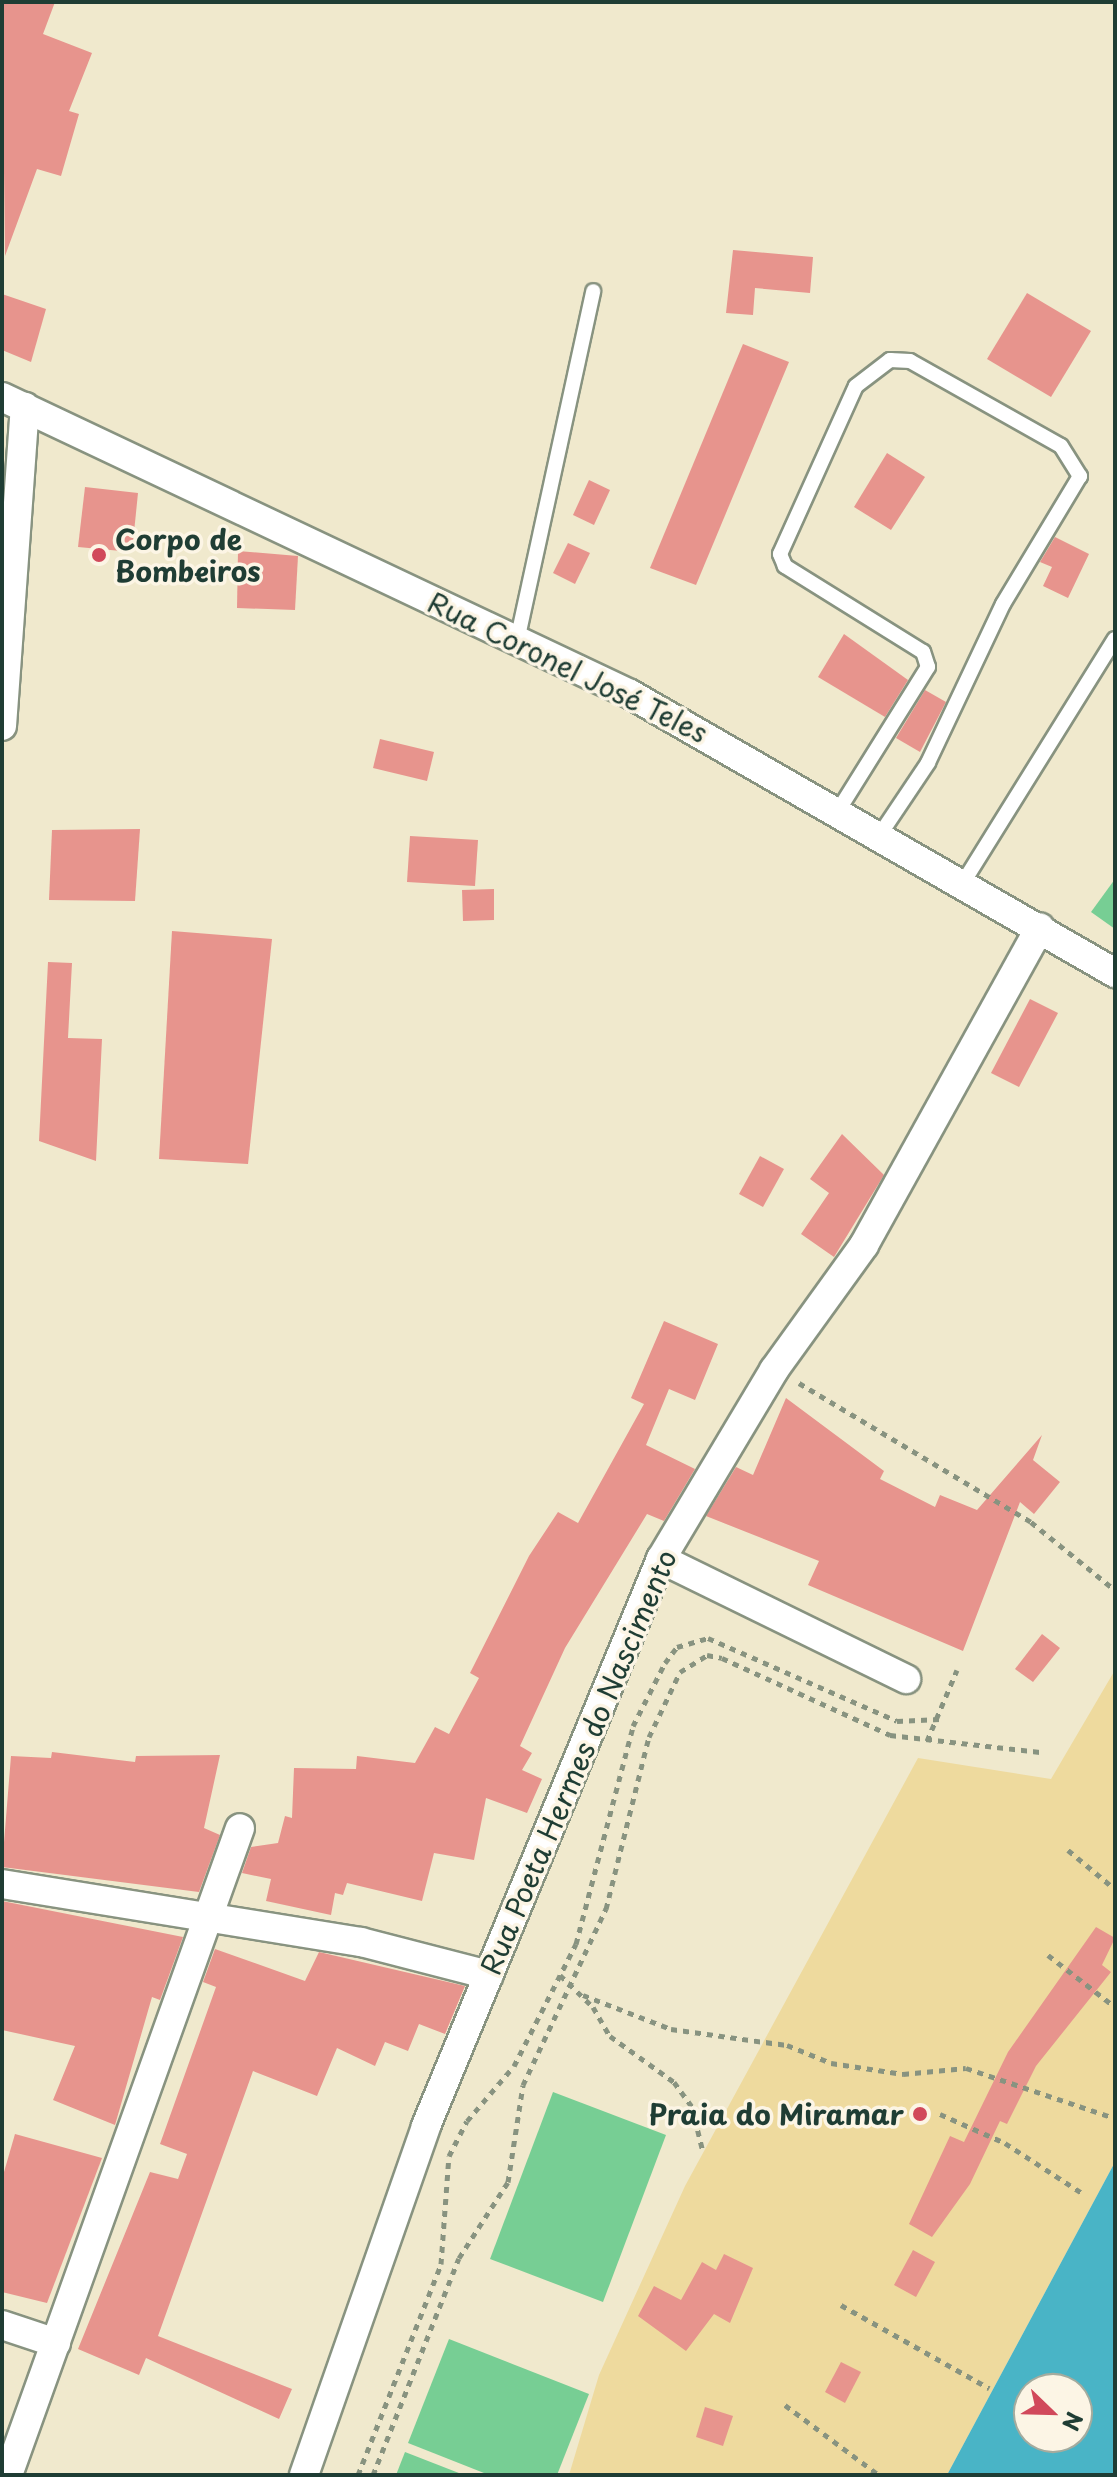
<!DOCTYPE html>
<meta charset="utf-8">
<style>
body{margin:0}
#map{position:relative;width:1117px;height:2477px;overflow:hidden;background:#f0e9cd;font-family:"Playpen Sans",sans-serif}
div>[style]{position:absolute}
.green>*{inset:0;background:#77ce94}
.sand>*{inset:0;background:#eeda9e}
.water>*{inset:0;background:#49b4c6}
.building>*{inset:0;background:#e7948d}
.path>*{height:5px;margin-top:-2.5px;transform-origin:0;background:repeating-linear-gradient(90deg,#889380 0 6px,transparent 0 12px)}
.roads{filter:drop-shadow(2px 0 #889380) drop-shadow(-2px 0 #889380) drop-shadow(0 2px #889380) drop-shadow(0 -2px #889380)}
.lane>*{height:14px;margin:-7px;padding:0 7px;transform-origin:7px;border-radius:7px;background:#fff}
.street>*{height:28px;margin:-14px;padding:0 14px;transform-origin:14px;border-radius:14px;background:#fff}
.dots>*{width:22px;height:22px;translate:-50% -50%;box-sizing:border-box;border:4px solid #fcf5e5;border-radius:50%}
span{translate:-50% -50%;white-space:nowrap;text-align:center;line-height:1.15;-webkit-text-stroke:7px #fcf5e5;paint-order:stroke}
.poi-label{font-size:28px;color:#1f3d34;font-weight:700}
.left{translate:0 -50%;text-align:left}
.right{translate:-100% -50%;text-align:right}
.street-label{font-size:28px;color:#1f3d34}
.frame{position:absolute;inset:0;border:4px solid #1f3d34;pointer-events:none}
.north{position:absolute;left:1013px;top:2373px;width:80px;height:80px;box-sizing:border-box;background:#fcf5e5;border:2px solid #a4ab9e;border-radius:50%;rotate:113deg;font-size:22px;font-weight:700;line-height:32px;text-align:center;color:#1f3d34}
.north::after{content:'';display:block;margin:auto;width:28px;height:36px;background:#d1495b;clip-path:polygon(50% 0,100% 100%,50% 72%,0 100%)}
</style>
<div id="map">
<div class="green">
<div style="clip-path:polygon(1115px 879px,1115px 929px,1091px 912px)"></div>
<div style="clip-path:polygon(553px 2092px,666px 2135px,603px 2302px,490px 2259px)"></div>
<div style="clip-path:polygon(449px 2339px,589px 2394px,557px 2475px,489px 2475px,408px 2443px)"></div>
<div style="clip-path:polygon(405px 2452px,464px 2475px,396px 2475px)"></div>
</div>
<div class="sand">
<div style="clip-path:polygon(1115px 1670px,1115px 2162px,947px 2475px,569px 2475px,599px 2375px,685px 2186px,918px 1758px,1051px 1779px)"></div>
</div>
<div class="water">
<div style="clip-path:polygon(evenodd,1115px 2162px,1115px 2475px,947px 2475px,1115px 2162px,1029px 2389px,1077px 2389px,1077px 2437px,1029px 2437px,1029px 2389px)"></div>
</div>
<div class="building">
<div style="clip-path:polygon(2px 2px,55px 2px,43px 34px,92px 53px,69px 111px,79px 114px,61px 176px,37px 169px,5px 256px)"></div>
<div style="clip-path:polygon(733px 250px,813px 257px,810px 293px,755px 288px,753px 315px,726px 313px)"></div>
<div style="clip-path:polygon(1027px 293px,1091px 331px,1051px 397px,987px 359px)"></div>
<div style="clip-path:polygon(2px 294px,46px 309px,31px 362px,2px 350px)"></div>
<div style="clip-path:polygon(743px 344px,789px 362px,696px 585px,650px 568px)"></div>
<div style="clip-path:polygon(887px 453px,925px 477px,891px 530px,854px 507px)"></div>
<div style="clip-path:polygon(589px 480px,610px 490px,594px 525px,573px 515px)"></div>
<div style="clip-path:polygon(85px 487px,138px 493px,132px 552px,78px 547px)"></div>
<div style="clip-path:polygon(1055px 537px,1089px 554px,1068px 598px,1043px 586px,1052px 567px,1040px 562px)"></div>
<div style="clip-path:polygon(568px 543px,590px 553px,575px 584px,553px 573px)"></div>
<div style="clip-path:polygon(238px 551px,298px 556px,295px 610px,237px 608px)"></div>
<div style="clip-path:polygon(844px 634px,908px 680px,885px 717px,818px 677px)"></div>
<div style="clip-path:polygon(925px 690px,946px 702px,920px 752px,896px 738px)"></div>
<div style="clip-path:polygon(380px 739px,434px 752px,427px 781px,373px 768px)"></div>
<div style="clip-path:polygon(140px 829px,135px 901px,49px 900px,52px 830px)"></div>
<div style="clip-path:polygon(410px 836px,478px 840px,475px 886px,407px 882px)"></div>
<div style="clip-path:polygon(494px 889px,494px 920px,463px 921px,462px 890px)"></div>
<div style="clip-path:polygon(172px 931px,272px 939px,248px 1164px,159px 1159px)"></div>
<div style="clip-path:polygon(48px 962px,72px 963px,68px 1038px,102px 1039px,96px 1161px,39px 1141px)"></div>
<div style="clip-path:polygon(1030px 999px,1058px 1013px,1019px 1087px,991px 1073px)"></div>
<div style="clip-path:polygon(842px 1134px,884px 1175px,834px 1257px,801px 1234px,829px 1193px,810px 1179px)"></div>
<div style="clip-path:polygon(760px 1156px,784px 1169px,763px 1207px,739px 1194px)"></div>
<div style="clip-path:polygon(664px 1321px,718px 1344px,695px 1400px,669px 1389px,646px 1445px,695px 1469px,664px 1521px,647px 1514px,565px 1648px,520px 1746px,532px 1753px,522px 1770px,542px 1779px,527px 1813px,486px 1798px,474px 1860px,434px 1853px,422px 1901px,347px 1883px,343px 1895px,335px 1893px,331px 1915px,266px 1901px,271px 1879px,242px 1873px,251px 1847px,278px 1843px,285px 1816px,292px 1818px,294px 1768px,356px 1769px,357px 1756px,415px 1763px,435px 1727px,449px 1734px,479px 1678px,470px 1673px,529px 1556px,558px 1512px,578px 1523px,644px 1404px,631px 1398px)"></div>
<div style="clip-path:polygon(786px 1398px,884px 1471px,880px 1479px,935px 1507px,940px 1495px,977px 1510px,1042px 1435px,1033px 1460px,1060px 1482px,1034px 1514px,1020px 1502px,963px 1651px,808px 1585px,819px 1561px,706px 1516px,736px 1467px,753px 1475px)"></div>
<div style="clip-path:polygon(1042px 1634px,1060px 1648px,1033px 1682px,1015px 1669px)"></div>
<div style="clip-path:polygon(52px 1752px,135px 1762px,136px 1756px,220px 1755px,204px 1828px,220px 1835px,199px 1892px,2px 1867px,11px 1756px,51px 1758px)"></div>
<div style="clip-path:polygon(2px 1901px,183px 1937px,160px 2000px,152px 1997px,115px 2125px,53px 2100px,75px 2046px,2px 2030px)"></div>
<div style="clip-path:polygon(1096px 1927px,1115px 1938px,1102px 1965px,1111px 1972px,1036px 2066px,1007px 2124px,1000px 2121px,970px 2184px,932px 2237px,909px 2224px,950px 2136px,964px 2142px,1008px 2052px)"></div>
<div style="clip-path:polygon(215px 1949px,305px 1981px,319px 1952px,465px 1986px,445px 2034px,419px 2024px,408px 2051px,385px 2042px,375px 2066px,337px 2048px,317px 2096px,253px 2071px,158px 2336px,292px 2389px,279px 2419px,146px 2358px,139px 2375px,78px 2349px,150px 2172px,178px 2179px,187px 2154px,160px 2144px,216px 1987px,203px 1982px)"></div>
<div style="clip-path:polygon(15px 2134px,102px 2158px,47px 2303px,2px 2292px,2px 2179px)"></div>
<div style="clip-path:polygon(913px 2250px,935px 2262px,916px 2297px,894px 2285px)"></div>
<div style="clip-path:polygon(724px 2254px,753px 2268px,730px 2323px,714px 2314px,686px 2351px,638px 2316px,654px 2286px,681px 2300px,702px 2262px,716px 2270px)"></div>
<div style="clip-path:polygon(841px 2362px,861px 2372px,845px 2403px,825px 2392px)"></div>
<div style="clip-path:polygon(705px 2407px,733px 2416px,723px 2446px,696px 2437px)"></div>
</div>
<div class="path">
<div style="left:799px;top:1383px;width:270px;rotate:30.9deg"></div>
<div style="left:1031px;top:1522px;width:108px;rotate:39deg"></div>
<div style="left:927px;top:1741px;width:77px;rotate:-67.1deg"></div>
<div style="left:1068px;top:1850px;width:61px;rotate:39.7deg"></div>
<div style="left:1048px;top:1955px;width:85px;rotate:37.8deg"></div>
<div style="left:560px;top:1975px;width:46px;rotate:44.1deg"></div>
<div style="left:593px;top:2007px;width:34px;rotate:60deg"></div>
<div style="left:610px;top:2036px;width:79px;rotate:35.7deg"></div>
<div style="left:674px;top:2082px;width:31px;rotate:54deg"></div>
<div style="left:692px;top:2107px;width:46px;rotate:76.3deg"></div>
<div style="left:583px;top:1995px;width:94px;rotate:21.1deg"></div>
<div style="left:671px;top:2029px;width:117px;rotate:7.9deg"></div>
<div style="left:787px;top:2045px;width:48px;rotate:22.2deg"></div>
<div style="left:831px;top:2063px;width:73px;rotate:8.7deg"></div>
<div style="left:903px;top:2074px;width:63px;rotate:-5.4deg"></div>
<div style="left:966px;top:2068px;width:157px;rotate:18.6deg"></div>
<div style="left:940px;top:2114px;width:71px;rotate:24deg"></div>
<div style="left:1005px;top:2143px;width:92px;rotate:33deg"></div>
<div style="left:841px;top:2305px;width:170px;rotate:29.3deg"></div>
<div style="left:785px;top:2405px;width:117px;rotate:36.7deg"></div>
<div style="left:358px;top:2475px;width:227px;rotate:-68.5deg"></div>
<div style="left:441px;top:2264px;width:108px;rotate:-85.8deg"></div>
<div style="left:449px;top:2156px;width:39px;rotate:-63deg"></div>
<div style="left:467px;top:2121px;width:72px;rotate:-49.5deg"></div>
<div style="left:514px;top:2066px;width:137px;rotate:-63.1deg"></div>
<div style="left:576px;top:1944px;width:225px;rotate:-75.3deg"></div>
<div style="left:633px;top:1726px;width:71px;rotate:-63.1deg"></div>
<div style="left:665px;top:1663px;width:20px;rotate:-53deg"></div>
<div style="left:677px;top:1647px;width:32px;rotate:-16deg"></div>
<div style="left:708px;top:1638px;width:206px;rotate:23.7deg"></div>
<div style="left:897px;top:1721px;width:43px;rotate:-2.7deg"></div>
<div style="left:373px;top:2475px;width:233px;rotate:-68.4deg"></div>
<div style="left:459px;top:2258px;width:90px;rotate:-57.2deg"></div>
<div style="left:508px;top:2182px;width:98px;rotate:-81.2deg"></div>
<div style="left:523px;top:2085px;width:195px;rotate:-64.8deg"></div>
<div style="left:606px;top:1909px;width:177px;rotate:-76deg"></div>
<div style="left:649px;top:1737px;width:72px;rotate:-64.5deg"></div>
<div style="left:680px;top:1672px;width:32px;rotate:-32deg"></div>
<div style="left:707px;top:1655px;width:15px;rotate:11deg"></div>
<div style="left:722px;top:1658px;width:185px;rotate:24.6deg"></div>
<div style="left:890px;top:1735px;width:151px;rotate:6.5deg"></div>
</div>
<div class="roads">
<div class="lane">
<div style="left:517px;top:641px;width:358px;rotate:-77.7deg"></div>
<div style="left:838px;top:811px;width:170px;rotate:-58deg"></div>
<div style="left:928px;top:667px;width:16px;rotate:-108deg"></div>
<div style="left:923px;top:652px;width:163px;rotate:-148.1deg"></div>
<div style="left:785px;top:566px;width:13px;rotate:-113deg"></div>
<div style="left:780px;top:554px;width:184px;rotate:-65.7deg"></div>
<div style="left:856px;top:386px;width:43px;rotate:-37.4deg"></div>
<div style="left:890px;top:360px;width:20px;rotate:3deg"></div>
<div style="left:910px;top:361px;width:173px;rotate:29.4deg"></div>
<div style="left:1061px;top:446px;width:36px;rotate:58deg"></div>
<div style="left:1080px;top:476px;width:149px;rotate:121deg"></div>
<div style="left:1003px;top:604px;width:176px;rotate:115.3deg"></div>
<div style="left:928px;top:763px;width:88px;rotate:123.9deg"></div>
<div style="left:961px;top:886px;width:291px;rotate:-58.1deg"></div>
</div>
<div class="street">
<div style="left:2px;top:397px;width:695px;rotate:25.31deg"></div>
<div style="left:630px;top:694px;width:560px;rotate:29.91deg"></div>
<div style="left:2px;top:726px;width:320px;rotate:-85.9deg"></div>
<div style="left:661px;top:1559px;width:273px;rotate:26.1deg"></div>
<div style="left:2px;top:1884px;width:364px;rotate:9.2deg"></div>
<div style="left:361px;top:1942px;width:132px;rotate:14.5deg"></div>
<div style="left:2px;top:2325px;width:57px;rotate:18.4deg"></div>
<div style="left:8px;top:2475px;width:687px;rotate:-70.27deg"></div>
<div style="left:304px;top:2475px;width:370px;rotate:-70.7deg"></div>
<div style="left:426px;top:2126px;width:614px;rotate:-67.49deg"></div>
<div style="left:661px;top:1559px;width:220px;rotate:-59.1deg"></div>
<div style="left:774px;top:1370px;width:154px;rotate:-54.2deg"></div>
<div style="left:864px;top:1245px;width:363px;rotate:-61deg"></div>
</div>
</div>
<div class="dots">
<div style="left:99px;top:555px;background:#d1495b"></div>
<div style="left:920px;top:2114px;background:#d1495b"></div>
</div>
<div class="poi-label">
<span class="left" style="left:115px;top:555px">Corpo de<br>Bombeiros</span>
<span class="right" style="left:904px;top:2114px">Praia do Miramar</span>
</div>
<div class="street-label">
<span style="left:568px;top:667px;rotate:26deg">Rua Coronel José Teles</span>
<span style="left:578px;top:1762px;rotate:-67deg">Rua Poeta Hermes do Nascimento</span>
</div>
<div class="frame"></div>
<div class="north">N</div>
</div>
